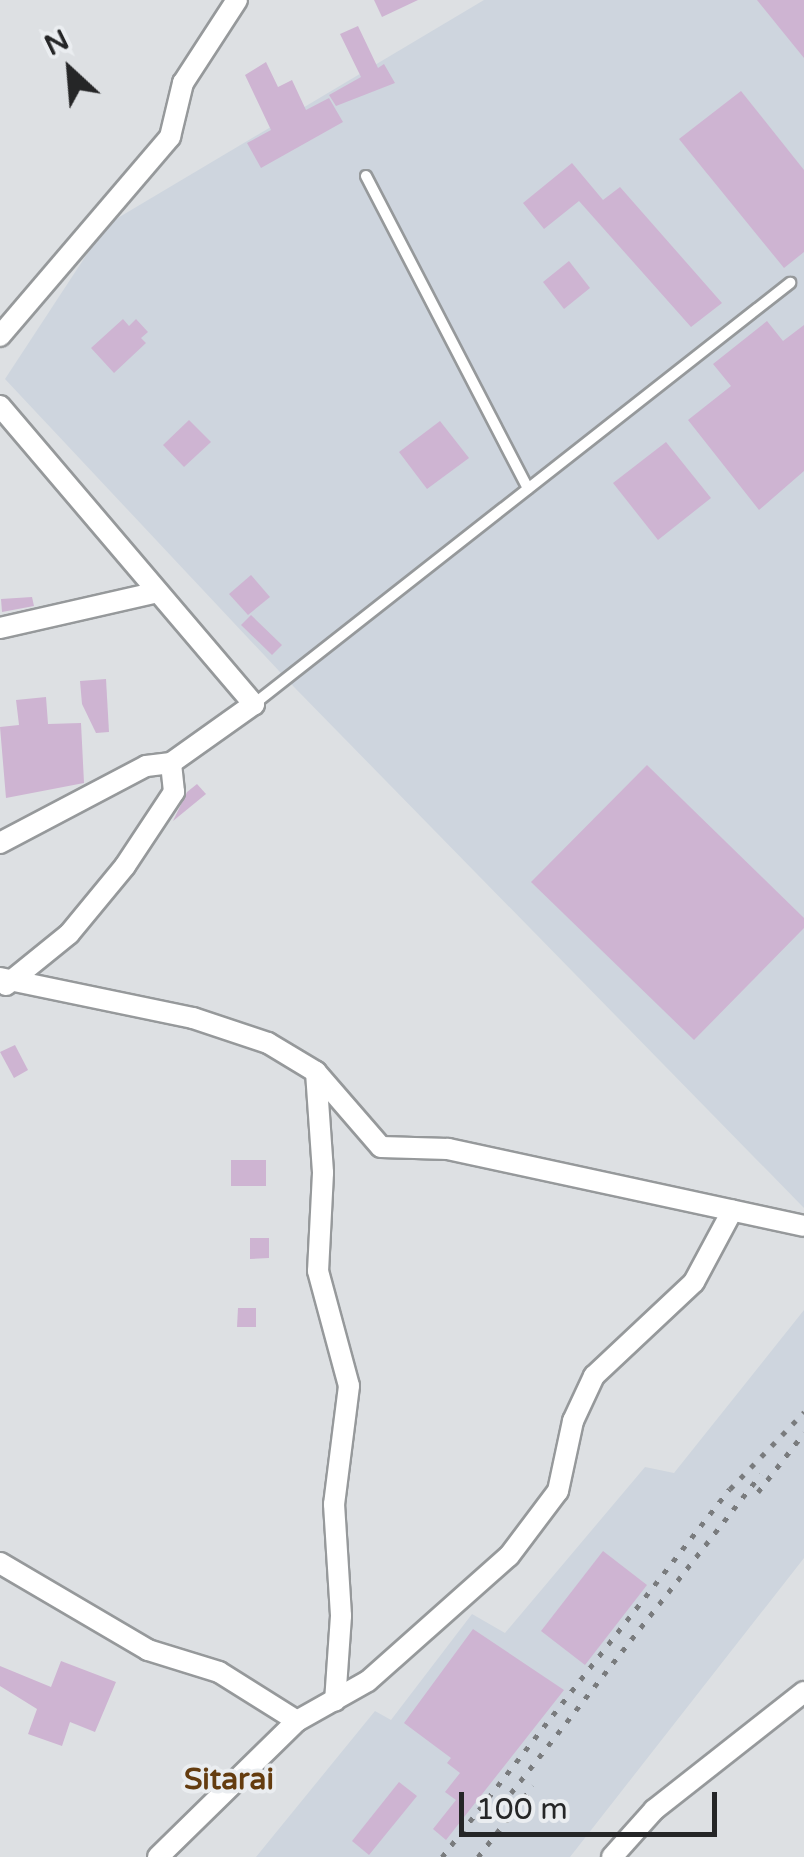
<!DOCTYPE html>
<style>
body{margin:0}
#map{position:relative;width:804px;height:1857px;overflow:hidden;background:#dde0e3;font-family:"Varela Round",sans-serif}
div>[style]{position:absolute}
.built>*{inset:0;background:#ced5de}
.building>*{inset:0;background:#ceb4d2}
.roads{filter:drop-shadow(2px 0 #96999b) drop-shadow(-2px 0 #96999b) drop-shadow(0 2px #96999b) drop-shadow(0 -2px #96999b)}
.lane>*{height:10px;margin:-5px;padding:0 5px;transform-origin:5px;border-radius:5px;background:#fff}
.street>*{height:20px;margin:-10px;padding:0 10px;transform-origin:10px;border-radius:10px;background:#fff}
.rail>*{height:5px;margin-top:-2.5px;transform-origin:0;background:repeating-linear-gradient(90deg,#797b7d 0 5px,transparent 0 15px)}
span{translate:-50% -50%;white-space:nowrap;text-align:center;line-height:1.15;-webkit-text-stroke:8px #eaedf0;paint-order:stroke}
.neighbourhood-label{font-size:30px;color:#643c0f;font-weight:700}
.north{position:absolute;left:20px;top:20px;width:100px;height:100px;-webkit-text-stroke:8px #eaedf0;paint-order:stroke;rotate:334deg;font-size:28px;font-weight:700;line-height:40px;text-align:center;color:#252627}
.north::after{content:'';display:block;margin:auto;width:35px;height:45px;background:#252627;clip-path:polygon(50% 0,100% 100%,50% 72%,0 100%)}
.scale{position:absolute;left:459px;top:1792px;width:258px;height:45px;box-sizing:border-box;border:5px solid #252627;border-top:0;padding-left:12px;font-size:30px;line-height:35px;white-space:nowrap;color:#252627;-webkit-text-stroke:8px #eaedf0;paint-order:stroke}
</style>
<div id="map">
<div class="built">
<div style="clip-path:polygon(484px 0,804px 0,804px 1208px,294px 687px,5px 379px,106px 225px)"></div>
<div style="clip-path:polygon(804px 1310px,804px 1558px,570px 1857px,256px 1857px,375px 1711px,391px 1720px,472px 1614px,505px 1633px,645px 1467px,674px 1473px)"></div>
</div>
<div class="building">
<div style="clip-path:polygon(374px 0,418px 0,382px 17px)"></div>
<div style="clip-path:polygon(757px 0,804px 0,804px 58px)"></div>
<div style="clip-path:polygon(358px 26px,378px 68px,384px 64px,395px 83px,336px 106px,329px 95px,361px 77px,340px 34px)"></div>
<div style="clip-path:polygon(266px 62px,278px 87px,292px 80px,306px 110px,329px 98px,343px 122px,261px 168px,247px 143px,271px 130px,245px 75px)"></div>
<div style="clip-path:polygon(741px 91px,804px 170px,804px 252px,784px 268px,679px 139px)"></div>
<div style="clip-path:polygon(572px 163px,603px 200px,620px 187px,722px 303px,691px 327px,579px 201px,544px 229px,523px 203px)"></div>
<div style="clip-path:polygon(569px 261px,590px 288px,564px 309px,543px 282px)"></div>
<div style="clip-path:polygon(123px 319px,129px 326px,136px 319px,148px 332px,141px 338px,146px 343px,114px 373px,91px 348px)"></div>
<div style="clip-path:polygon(767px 321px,783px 341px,804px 325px,804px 471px,759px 510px,688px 420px,731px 386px,713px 364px)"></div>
<div style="clip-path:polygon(189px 420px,211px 442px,184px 467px,163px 445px)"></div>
<div style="clip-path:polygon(440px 421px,469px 458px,427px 489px,399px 452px)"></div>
<div style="clip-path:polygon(666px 442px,711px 498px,658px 540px,613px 483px)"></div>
<div style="clip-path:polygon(251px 575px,270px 597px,248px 615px,229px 594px)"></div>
<div style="clip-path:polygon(32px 597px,34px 606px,2px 612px,1px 599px)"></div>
<div style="clip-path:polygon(251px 615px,282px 645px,272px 655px,241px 625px)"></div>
<div style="clip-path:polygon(106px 679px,109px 732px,96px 733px,82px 704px,80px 681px)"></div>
<div style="clip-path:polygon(46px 697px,48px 724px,81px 723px,84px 783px,6px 798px,0 727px,19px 725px,16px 700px)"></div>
<div style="clip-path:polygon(647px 765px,804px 918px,804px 928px,694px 1040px,531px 882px)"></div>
<div style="clip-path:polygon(197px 784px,206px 794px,173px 821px,187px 792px)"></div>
<div style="clip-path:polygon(15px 1045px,28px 1070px,14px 1078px,0 1052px)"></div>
<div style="clip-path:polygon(231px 1160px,266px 1160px,266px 1186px,231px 1186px)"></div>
<div style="clip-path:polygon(250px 1238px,269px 1238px,269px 1258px,250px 1259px)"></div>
<div style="clip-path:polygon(238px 1308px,256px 1308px,256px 1327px,237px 1327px)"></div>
<div style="clip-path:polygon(603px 1551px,647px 1585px,585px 1665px,541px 1631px)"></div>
<div style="clip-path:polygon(473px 1629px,564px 1690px,446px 1840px,433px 1829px,456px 1800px,445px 1792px,460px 1773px,447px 1763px,451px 1758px,404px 1723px)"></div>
<div style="clip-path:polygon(61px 1661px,116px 1682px,95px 1732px,70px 1722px,62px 1746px,28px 1734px,37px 1709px,0 1686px,0 1666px,51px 1687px)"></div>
<div style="clip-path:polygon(399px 1782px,417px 1796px,369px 1855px,352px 1841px)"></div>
</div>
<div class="roads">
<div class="lane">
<div style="left:366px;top:176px;width:352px;rotate:62.6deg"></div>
<div style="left:254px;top:704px;width:682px;rotate:-38.15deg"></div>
</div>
<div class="street">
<div style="left:0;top:336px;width:262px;rotate:-49.5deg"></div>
<div style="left:170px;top:137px;width:56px;rotate:-76.5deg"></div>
<div style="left:183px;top:83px;width:99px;rotate:-57deg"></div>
<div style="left:0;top:406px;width:392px;rotate:49.6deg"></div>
<div style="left:254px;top:704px;width:102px;rotate:144.6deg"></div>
<div style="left:171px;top:763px;width:25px;rotate:173deg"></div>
<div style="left:146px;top:766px;width:165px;rotate:152.2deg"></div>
<div style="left:0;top:628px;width:162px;rotate:-12.8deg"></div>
<div style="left:0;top:978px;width:197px;rotate:11.7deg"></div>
<div style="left:193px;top:1018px;width:79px;rotate:18.4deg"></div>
<div style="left:268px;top:1043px;width:56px;rotate:31.1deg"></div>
<div style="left:316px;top:1072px;width:99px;rotate:49.1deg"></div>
<div style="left:381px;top:1147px;width:67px;rotate:1.7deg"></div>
<div style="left:448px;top:1149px;width:364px;rotate:12.2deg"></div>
<div style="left:6px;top:985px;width:81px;rotate:-39deg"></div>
<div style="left:69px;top:934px;width:88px;rotate:-50.5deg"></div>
<div style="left:125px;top:866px;width:89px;rotate:-56.5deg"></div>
<div style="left:174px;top:792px;width:29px;rotate:-96deg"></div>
<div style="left:316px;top:1072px;width:101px;rotate:86deg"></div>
<div style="left:323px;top:1173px;width:98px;rotate:92.9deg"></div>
<div style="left:318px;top:1271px;width:119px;rotate:74.9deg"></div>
<div style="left:349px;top:1386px;width:119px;rotate:97.2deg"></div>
<div style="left:334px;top:1504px;width:112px;rotate:86.4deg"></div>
<div style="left:341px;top:1616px;width:85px;rotate:94deg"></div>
<div style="left:0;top:1563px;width:172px;rotate:30.4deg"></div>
<div style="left:148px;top:1650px;width:74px;rotate:17.2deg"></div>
<div style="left:219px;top:1672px;width:92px;rotate:32.1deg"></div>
<div style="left:158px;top:1857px;width:194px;rotate:-44.4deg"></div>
<div style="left:297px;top:1721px;width:81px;rotate:-29.4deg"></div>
<div style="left:368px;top:1681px;width:188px;rotate:-41.6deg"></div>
<div style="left:509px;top:1556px;width:81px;rotate:-53deg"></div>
<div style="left:558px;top:1491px;width:72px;rotate:-77.9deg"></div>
<div style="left:573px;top:1421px;width:50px;rotate:-65deg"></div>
<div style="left:594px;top:1376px;width:137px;rotate:-43.2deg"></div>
<div style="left:694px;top:1282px;width:81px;rotate:-61.8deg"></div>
<div style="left:612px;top:1857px;width:63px;rotate:-48.2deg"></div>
<div style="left:654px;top:1810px;width:191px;rotate:-38.2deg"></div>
</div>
</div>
<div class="rail">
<div style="left:758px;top:1492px;width:75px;rotate:-52.1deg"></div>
<div style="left:511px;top:1793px;width:405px;rotate:-51.9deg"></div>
<div style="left:442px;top:1857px;width:467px;rotate:-52deg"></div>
<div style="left:730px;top:1489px;width:107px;rotate:-46.1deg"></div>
<div style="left:478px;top:1857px;width:90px;rotate:-52.2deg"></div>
</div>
<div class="neighbourhood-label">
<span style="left:229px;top:1780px">Sitarai</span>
</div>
<div class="north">N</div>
<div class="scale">100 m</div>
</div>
